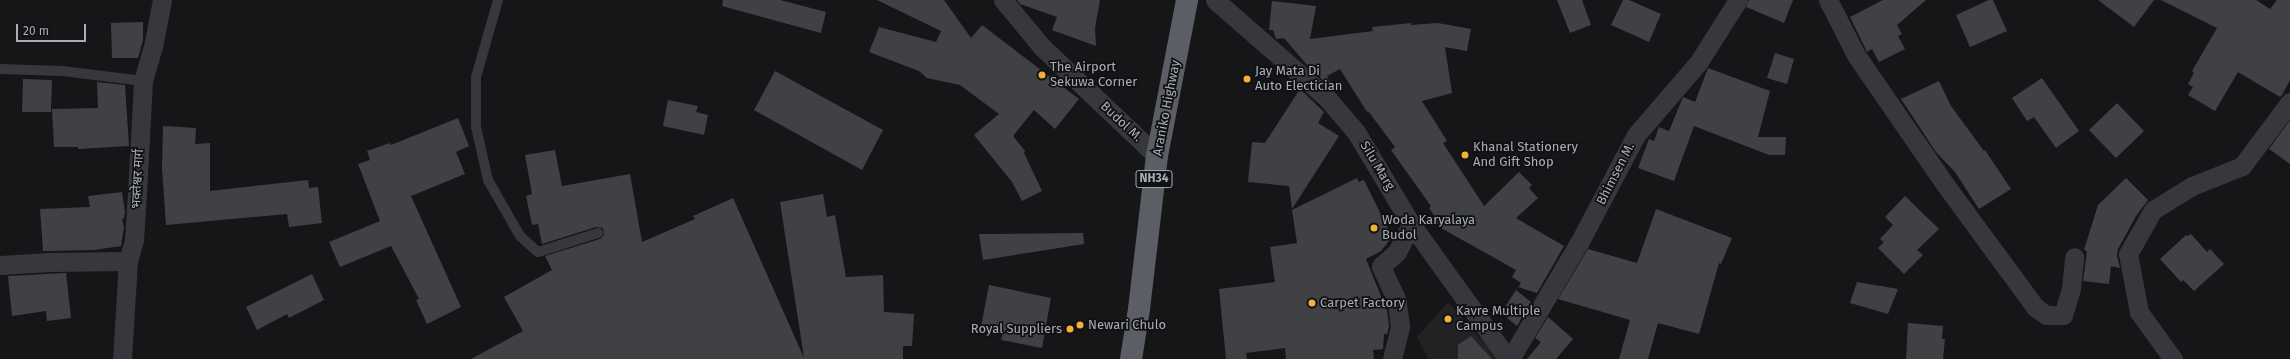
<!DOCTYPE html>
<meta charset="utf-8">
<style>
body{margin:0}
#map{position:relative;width:2290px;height:359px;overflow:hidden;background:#161618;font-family:"Fira Sans","Noto Sans Devanagari",sans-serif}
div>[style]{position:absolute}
.built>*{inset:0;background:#222225}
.building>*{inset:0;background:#404145}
.service>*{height:10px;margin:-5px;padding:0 5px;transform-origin:5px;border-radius:5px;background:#37383d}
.minor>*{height:19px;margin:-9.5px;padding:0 9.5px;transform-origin:9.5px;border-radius:9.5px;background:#37383d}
.trunk>*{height:22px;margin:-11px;padding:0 11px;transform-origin:11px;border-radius:11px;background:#5b5e65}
.dots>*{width:11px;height:11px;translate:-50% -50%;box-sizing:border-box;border:2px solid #111113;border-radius:50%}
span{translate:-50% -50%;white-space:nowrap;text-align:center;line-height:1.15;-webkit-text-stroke:3.5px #111113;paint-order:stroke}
.shield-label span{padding:1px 3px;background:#111113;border:1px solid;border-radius:3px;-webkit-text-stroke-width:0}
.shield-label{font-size:12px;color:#a8adb8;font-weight:700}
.poi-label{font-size:13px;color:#a8adb8}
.left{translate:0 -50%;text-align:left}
.right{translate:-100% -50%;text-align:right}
.street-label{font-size:13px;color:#a8adb8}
.scale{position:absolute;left:16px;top:24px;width:70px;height:18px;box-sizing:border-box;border:2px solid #a8adb8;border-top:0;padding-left:5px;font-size:12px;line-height:14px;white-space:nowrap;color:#a8adb8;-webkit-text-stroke:3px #111113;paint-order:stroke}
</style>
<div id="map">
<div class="built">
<div style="clip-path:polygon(1448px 302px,1499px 359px,1428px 359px,1417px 337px)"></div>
</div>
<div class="building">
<div style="clip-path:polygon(723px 0,780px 0,826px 12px,821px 33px,722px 6px)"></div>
<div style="clip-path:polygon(877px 0,944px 0,971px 38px,982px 25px,1079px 99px,1055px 129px,1034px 110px,1013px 136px,1025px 151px,1024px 153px,1042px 191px,1022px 201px,1012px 182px,974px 135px,999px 114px,960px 85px,927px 78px,919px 71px,869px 52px,879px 27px,936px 42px,941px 31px)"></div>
<div style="clip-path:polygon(1017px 0,1100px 0,1095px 28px,1096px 46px,1052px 30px,1057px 17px,1020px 4px)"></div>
<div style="clip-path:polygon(1557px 0,1582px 0,1591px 25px,1570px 33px)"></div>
<div style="clip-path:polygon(1623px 0,1629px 0,1661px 14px,1649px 42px,1611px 25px)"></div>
<div style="clip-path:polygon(1749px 0,1793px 0,1784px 23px,1746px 7px)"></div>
<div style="clip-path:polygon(1883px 0,1926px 0,1897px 25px,1902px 34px,1898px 36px,1905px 49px,1879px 62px,1872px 49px,1867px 52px,1850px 17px)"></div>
<div style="clip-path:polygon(1989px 0,1993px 0,2007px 31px,1970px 47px,1956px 15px)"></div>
<div style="clip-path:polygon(2098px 0,2154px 0,2134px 27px)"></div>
<div style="clip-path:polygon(2161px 0,2256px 0,2270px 9px,2277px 0,2290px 0,2290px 80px,2282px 95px,2280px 97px,2238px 72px,2215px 111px,2188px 95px,2193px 87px,2188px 84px,2194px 73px,2192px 71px,2217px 28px)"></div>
<div style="clip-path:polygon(1272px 1px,1316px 6px,1310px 39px,1373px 31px,1372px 27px,1411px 23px,1411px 25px,1438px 23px,1471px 29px,1467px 51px,1445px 47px,1452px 93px,1422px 101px,1447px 141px,1443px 143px,1484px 206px,1519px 172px,1532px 185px,1529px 188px,1538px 198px,1516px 218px,1564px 246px,1537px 293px,1518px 287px,1521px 283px,1512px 277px,1516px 270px,1432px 223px,1435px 217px,1429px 208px,1431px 206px,1391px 150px,1395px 147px,1368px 111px,1367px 112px,1340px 69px,1327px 76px,1332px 87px,1313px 72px,1284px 38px,1276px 39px,1273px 30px,1269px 30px)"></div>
<div style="clip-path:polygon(143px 22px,143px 40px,138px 58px,112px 58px,111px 23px)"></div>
<div style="clip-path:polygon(1775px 53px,1794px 59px,1787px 84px,1767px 78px)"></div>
<div style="clip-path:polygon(1708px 68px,1770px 91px,1758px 137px,1786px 137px,1785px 155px,1769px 155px,1694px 126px,1674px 181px,1638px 168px,1649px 139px,1654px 141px,1659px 127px,1669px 131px,1683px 97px,1695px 102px)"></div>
<div style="clip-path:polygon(775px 71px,883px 130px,862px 170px,754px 110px)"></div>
<div style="clip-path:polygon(2042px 78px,2079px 131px,2056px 148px,2034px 117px,2027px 121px,2012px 98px)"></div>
<div style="clip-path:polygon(23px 79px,52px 80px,51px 112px,22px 112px)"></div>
<div style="clip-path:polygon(1939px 81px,1951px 106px,1984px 151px,1985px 150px,2011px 189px,1979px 209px,1955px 172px,1936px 152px,1901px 99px)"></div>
<div style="clip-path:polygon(97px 82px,125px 85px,129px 146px,78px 149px,78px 147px,54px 147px,52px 109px,98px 108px)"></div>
<div style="clip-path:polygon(1300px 89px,1324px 112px,1318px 123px,1339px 136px,1292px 209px,1289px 186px,1248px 182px,1252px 142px,1265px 143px)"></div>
<div style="clip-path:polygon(668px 100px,698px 106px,696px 112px,708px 115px,704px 135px,663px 126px)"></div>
<div style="clip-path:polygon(2117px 103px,2144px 131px,2116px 158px,2089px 130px)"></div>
<div style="clip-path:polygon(458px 118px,469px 146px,456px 152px,465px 174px,411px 196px,461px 307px,427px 324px,416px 300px,419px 299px,391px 246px,340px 267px,329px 242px,380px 221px,358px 164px,370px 160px,367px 151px,390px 143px,391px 145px)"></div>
<div style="clip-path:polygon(2290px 120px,2290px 164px,2269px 149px)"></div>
<div style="clip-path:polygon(163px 126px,196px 128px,195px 144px,210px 143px,210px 191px,308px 180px,309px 188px,318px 187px,322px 223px,289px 227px,287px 214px,166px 225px,162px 169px)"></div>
<div style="clip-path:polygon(555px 150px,562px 186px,630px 174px,642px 242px,695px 219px,693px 216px,733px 198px,804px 358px,780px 202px,823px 194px,827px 217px,835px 215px,846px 277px,883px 275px,884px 312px,914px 314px,912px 346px,903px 346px,903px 359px,471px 359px,523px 331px,504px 297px,552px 270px,545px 256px,600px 239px,604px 235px,603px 228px,596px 227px,542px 244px,538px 224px,532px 225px,526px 196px,532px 194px,525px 155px)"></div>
<div style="clip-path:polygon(1357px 178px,1359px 182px,1364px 180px,1392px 237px,1381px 251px,1366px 259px,1387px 311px,1389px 326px,1387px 334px,1384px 334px,1383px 349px,1373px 350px,1374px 359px,1286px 359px,1285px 348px,1246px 353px,1247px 359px,1226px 359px,1219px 289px,1275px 282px,1270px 247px,1297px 243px,1292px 210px)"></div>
<div style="clip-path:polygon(2126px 178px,2148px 200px,2136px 216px,2118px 249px,2117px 256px,2120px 268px,2111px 266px,2109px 284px,2083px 281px,2087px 251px,2084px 250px,2098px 205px)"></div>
<div style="clip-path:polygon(122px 192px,125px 212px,124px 218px,122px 219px,124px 227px,121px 246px,94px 250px,43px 251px,40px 209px,90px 207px,88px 196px)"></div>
<div style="clip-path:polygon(1905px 196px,1939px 229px,1917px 250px,1923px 255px,1904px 274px,1878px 248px,1884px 242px,1880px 239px,1893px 225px,1885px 217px)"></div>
<div style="clip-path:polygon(1656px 209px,1732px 238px,1721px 264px,1719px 263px,1699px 334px,1658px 323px,1648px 359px,1619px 359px,1630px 320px,1558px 299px,1588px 249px,1637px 263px)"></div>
<div style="clip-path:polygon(1083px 233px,1084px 244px,983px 260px,979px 234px)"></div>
<div style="clip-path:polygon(2191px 234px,2207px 252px,2210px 249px,2224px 264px,2194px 291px,2183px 280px,2181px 282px,2160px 259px,2186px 235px,2188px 236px)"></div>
<div style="clip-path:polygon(66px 273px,71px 318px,47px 321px,46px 311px,12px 316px,8px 276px)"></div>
<div style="clip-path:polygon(312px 274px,324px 300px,289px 318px,287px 314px,257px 330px,246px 307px)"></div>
<div style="clip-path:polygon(1857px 282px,1898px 289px,1888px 314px,1850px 303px)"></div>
<div style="clip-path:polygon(989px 285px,1051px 298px,1042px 348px,1001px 340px,1003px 332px,981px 327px)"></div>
<div style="clip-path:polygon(1516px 290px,1531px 302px,1517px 326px,1507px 318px,1509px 314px,1503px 310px)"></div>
<div style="clip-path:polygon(1548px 317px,1573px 339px,1556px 359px,1527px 359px,1541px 342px,1535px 338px)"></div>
<div style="clip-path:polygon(1908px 323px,1943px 326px,1942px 339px,1945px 339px,1943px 359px,1906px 359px)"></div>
<div style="clip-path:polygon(1471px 336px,1492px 359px,1458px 359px,1458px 345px)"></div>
</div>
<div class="service">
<div style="left:498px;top:0;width:80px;rotate:105.9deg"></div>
<div style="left:476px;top:77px;width:50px;rotate:90deg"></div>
<div style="left:476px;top:127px;width:54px;rotate:77.2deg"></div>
<div style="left:488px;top:180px;width:64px;rotate:60.3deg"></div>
<div style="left:520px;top:236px;width:24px;rotate:42deg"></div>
<div style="left:538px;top:252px;width:63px;rotate:-17.6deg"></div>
<div style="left:0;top:69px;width:62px;rotate:1.8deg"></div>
<div style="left:62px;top:71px;width:82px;rotate:7deg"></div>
</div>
<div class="minor">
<div style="left:1003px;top:0;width:61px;rotate:50.3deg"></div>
<div style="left:1042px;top:47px;width:158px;rotate:43.5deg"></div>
<div style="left:1215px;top:0;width:149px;rotate:41.2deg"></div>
<div style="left:1327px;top:98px;width:45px;rotate:49.5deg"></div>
<div style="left:1356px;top:132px;width:107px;rotate:59.1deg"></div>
<div style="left:1411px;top:224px;width:166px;rotate:54.3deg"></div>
<div style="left:1828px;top:0;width:62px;rotate:63deg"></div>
<div style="left:1856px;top:55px;width:155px;rotate:55.5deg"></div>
<div style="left:1944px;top:183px;width:154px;rotate:53.7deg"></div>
<div style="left:2035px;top:307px;width:14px;rotate:36deg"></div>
<div style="left:2046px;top:315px;width:17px"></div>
<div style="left:2063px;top:315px;width:28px;rotate:-73deg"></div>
<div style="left:2071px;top:288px;width:31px;rotate:-84deg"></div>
<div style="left:0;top:265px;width:50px;rotate:-3.4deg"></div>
<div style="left:50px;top:262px;width:78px;rotate:-0.7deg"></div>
<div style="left:122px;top:359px;width:98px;rotate:-86.5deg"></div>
<div style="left:128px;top:261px;width:22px;rotate:-74deg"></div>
<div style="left:134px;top:240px;width:47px;rotate:-86.3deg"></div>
<div style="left:137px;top:193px;width:112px;rotate:-86.9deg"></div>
<div style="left:143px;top:81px;width:35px;rotate:-74deg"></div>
<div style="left:153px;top:47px;width:48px;rotate:-79.2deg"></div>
<div style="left:1392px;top:359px;width:33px;rotate:-76deg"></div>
<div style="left:1400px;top:327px;width:26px;rotate:-97deg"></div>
<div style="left:1397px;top:301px;width:38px;rotate:-115deg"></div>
<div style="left:1381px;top:266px;width:21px;rotate:-41deg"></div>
<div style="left:1397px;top:252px;width:31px;rotate:-63deg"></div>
<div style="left:1510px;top:359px;width:135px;rotate:-59.3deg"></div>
<div style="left:1579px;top:243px;width:122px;rotate:-62.2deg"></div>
<div style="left:1636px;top:135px;width:95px;rotate:-49.3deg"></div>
<div style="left:1698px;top:63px;width:75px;rotate:-57.6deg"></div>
<div style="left:2173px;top:359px;width:58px;rotate:-125.9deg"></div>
<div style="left:2139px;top:312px;width:59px;rotate:-100.7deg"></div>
<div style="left:2128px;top:254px;width:51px;rotate:-60.4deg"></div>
<div style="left:2153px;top:210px;width:46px;rotate:-31.6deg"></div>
<div style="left:2192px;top:186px;width:54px;rotate:-21.8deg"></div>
<div style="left:2242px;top:166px;width:80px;rotate:-53.1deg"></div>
</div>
<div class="trunk">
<div style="left:1131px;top:359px;width:51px;rotate:-80.9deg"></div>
<div style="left:1139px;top:309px;width:154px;rotate:-83.3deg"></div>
<div style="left:1157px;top:156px;width:159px;rotate:-79.1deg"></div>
</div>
<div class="dots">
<div style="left:1042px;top:75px;background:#f2b134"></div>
<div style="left:1247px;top:79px;background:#f2b134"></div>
<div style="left:1465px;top:155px;background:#f2b134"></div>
<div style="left:1374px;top:228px;background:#f2b134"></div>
<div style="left:1312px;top:303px;background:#f2b134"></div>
<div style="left:1448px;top:319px;background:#f2b134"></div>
<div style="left:1080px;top:325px;background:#f2b134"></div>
<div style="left:1070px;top:329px;background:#f2b134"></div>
</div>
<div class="shield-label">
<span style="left:1154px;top:179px">NH34</span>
</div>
<div class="poi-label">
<span class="left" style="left:1050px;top:75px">The Airport<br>Sekuwa Corner</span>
<span class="left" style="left:1255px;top:79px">Jay Mata Di<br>Auto Electician</span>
<span class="left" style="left:1473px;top:155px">Khanal Stationery<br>And Gift Shop</span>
<span class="left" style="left:1382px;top:228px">Woda Karyalaya<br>Budol</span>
<span class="left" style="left:1320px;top:303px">Carpet Factory</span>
<span class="left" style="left:1456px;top:319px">Kavre Multiple<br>Campus</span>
<span class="left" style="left:1088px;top:325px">Newari Chulo</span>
<span class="right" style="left:1062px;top:329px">Royal Suppliers</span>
</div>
<div class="street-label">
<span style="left:1167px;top:108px;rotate:-79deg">Araniko Highway</span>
<span style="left:1121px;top:122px;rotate:43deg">Budol M.</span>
<span style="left:1377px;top:166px;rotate:59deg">Silu Marg</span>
<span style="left:1616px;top:174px;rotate:-63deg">Bhimsen M.</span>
<span style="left:138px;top:179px;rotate:-87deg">भक्तेश्वर मार्ग</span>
</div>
<div class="scale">20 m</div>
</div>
